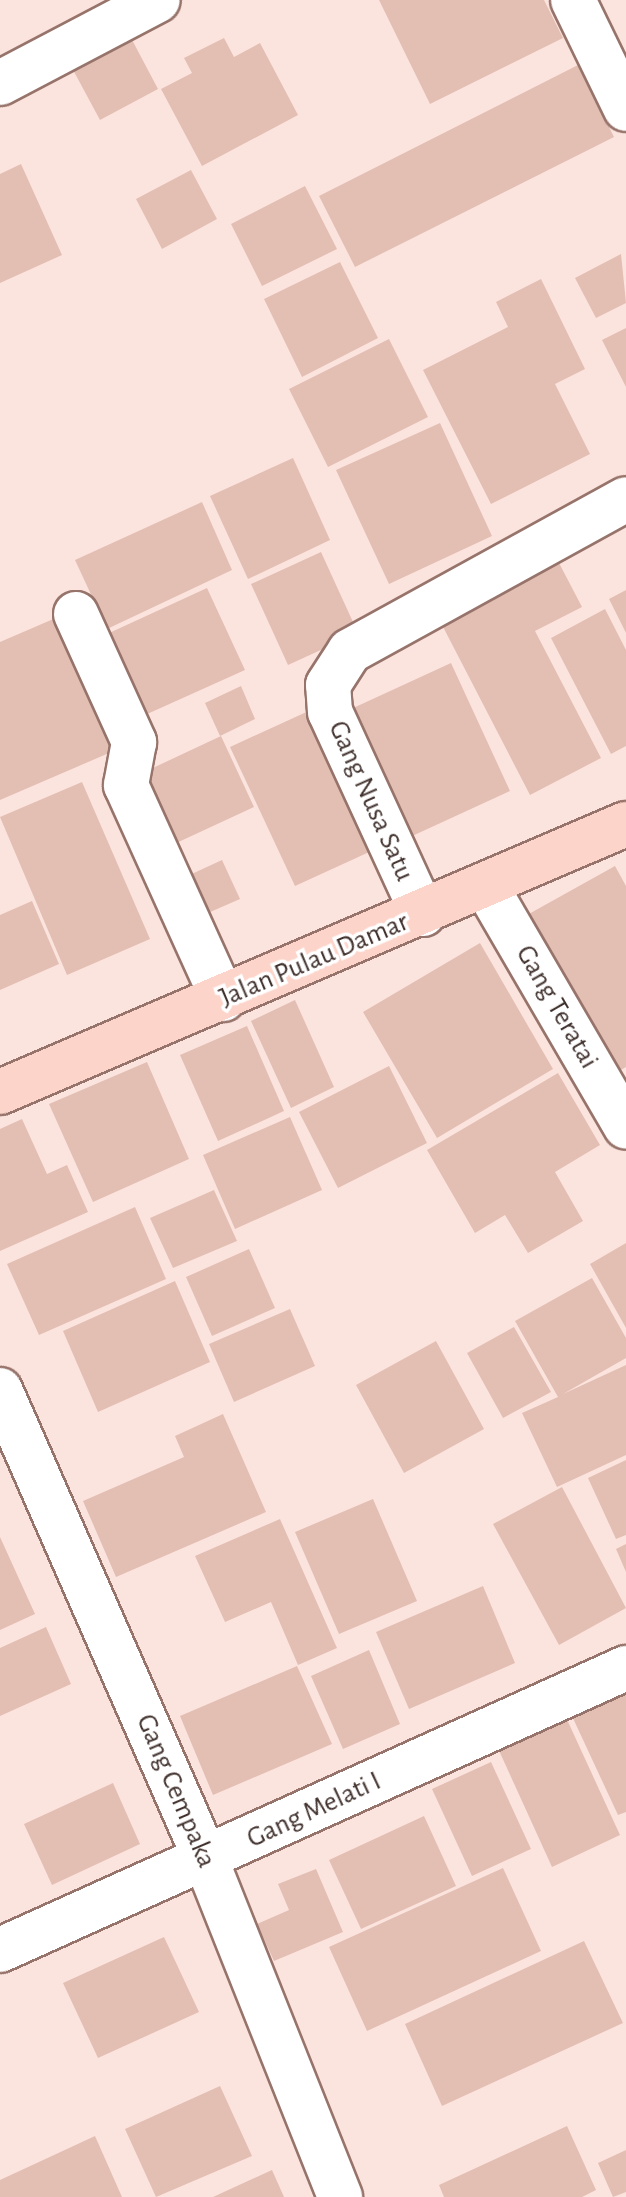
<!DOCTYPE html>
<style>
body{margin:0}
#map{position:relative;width:626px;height:2197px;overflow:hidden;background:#fce4de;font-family:"Alegreya Sans",sans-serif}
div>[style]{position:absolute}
.building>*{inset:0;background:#e3beb3}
.roads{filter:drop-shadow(2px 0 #97746b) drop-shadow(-2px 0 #97746b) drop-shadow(0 2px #97746b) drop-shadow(0 -2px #97746b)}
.street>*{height:44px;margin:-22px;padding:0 22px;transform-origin:22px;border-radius:22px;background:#fff}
.secondary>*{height:44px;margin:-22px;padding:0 22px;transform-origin:22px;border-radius:22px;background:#fdd4c9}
span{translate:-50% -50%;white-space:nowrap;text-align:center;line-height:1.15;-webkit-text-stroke:7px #fff;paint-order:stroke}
.street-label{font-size:28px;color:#40312d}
</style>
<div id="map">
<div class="building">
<div style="clip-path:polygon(379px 0,544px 0,563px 38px,430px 104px)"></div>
<div style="clip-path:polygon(130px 36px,158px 89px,100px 120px,72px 68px)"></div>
<div style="clip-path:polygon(224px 38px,234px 57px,260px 43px,298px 115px,202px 166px,161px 89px,192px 73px,184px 58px)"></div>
<div style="clip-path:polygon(578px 65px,614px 137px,355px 267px,319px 196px)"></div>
<div style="clip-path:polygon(21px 164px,62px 255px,0 283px,0 174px)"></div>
<div style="clip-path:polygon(191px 170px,217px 219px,162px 249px,136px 199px)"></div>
<div style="clip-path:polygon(305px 186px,337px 249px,262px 286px,231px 224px)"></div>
<div style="clip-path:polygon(621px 254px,626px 303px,596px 318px,575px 278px)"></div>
<div style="clip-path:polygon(340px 262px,378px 338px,302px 377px,264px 299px)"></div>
<div style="clip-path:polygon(541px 279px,585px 369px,555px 384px,590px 454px,491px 504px,423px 370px,508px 327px,496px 302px)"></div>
<div style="clip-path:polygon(626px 328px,626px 387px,602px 340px)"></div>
<div style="clip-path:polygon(389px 339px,428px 417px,328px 467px,289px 389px)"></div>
<div style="clip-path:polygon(440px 423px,492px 536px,389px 584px,336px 470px)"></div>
<div style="clip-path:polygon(293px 458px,330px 540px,248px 579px,210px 496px)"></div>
<div style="clip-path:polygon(202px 502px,232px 570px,107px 629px,75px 560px)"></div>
<div style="clip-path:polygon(321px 552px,358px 633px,288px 665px,251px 584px)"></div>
<div style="clip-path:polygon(558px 561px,582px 607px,535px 631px,601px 758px,530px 795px,440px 621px)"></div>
<div style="clip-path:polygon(207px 588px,245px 670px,145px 715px,107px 634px)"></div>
<div style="clip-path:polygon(626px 590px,626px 633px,609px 599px)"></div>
<div style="clip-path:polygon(605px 609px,626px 650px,626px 746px,611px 754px,551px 638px)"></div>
<div style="clip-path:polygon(58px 617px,116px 750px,0 800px,0 642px)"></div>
<div style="clip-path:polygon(451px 663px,510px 791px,410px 837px,351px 709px)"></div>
<div style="clip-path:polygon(241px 686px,255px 719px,220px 736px,205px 703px)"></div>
<div style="clip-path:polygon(313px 709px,378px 848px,295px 886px,230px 747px)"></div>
<div style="clip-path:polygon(221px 736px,254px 807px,172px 845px,140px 774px)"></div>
<div style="clip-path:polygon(82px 782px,150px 939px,67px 975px,0 817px)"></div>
<div style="clip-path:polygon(222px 860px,240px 899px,201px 916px,183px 878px)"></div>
<div style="clip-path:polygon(615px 866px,626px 886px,626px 1067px,605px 1079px,518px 920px)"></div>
<div style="clip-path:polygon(32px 901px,59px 964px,0 990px,0 915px)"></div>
<div style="clip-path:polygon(480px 943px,553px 1069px,437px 1138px,363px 1012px)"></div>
<div style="clip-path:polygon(295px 1000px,334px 1087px,291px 1108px,251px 1021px)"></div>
<div style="clip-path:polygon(247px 1026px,284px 1111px,218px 1141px,180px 1055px)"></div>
<div style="clip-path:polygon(147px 1062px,189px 1159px,93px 1202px,49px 1104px)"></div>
<div style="clip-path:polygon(389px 1066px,427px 1143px,338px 1188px,299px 1112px)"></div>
<div style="clip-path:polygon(558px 1073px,600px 1145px,555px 1172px,583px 1221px,528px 1253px,505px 1215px,475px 1233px,427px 1150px)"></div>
<div style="clip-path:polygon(290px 1117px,322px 1190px,235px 1229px,203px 1155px)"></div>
<div style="clip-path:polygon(22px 1119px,47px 1174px,67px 1165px,88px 1212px,0 1251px,0 1129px)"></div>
<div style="clip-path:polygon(214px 1190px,237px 1241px,173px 1268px,150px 1218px)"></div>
<div style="clip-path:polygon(135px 1207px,166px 1279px,39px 1335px,7px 1264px)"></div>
<div style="clip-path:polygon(626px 1243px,626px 1328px,590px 1264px)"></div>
<div style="clip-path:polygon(249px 1249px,275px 1308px,212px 1336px,186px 1277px)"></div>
<div style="clip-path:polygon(592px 1278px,626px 1338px,626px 1358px,563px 1394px,626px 1365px,626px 1455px,557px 1487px,522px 1413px,558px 1397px,515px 1321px)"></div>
<div style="clip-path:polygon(175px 1281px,210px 1362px,98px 1412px,63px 1331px)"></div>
<div style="clip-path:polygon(290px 1309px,315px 1366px,234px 1402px,209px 1344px)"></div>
<div style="clip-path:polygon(514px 1327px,551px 1392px,503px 1418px,467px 1353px)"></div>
<div style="clip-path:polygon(436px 1341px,484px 1429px,404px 1473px,356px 1385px)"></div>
<div style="clip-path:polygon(223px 1414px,266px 1512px,116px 1577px,83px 1501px,184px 1457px,175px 1436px)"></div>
<div style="clip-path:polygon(626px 1460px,626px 1535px,616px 1539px,588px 1478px)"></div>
<div style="clip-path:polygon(562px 1487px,626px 1608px,559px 1645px,493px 1524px)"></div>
<div style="clip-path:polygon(373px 1499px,417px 1601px,339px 1634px,295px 1532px)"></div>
<div style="clip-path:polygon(280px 1519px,337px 1648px,298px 1665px,271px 1602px,225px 1622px,195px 1556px)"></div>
<div style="clip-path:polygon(0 1537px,35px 1614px,0 1630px)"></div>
<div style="clip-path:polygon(626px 1544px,626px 1572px,616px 1549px)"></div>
<div style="clip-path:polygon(483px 1586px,515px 1663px,409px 1709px,376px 1632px)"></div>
<div style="clip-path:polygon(46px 1627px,71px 1684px,0 1716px,0 1648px)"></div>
<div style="clip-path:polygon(369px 1650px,400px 1724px,343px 1749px,311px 1676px)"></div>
<div style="clip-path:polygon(297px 1666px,332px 1744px,213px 1795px,180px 1716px)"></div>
<div style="clip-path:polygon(626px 1688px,626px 1812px,618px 1815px,571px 1714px)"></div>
<div style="clip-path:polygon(564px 1713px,620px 1835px,552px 1867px,496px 1744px)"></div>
<div style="clip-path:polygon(491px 1762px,531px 1849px,472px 1876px,432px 1789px)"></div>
<div style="clip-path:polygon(113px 1783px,140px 1844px,52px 1885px,24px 1824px)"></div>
<div style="clip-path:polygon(424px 1816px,456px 1886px,361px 1929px,329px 1860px)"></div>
<div style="clip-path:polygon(503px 1868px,541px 1951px,367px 2031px,329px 1947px)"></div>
<div style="clip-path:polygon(316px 1869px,343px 1932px,274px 1961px,257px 1924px,289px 1910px,278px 1884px)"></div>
<div style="clip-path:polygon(164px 1937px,199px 2012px,98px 2058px,63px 1983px)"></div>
<div style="clip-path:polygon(584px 1941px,623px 2023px,442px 2106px,405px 2024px)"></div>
<div style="clip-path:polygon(220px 2086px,252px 2156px,156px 2197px,125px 2129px)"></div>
<div style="clip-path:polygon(567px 2126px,596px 2190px,582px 2197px,444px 2197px,439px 2185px)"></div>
<div style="clip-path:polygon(95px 2136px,122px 2197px,0 2197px,0 2180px)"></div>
<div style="clip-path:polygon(626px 2150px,626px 2192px,613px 2197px,598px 2163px)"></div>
<div style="clip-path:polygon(272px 2170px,284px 2197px,213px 2197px)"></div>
</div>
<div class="roads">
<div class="street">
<div style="left:573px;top:0;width:121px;rotate:64.1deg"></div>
<div style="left:0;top:83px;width:178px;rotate:-27.7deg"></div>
<div style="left:76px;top:614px;width:141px;rotate:65.6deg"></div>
<div style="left:134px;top:742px;width:44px;rotate:100.5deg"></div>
<div style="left:126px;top:785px;width:235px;rotate:65.6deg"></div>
<div style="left:487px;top:888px;width:276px;rotate:59.8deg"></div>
<div style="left:423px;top:914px;width:222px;rotate:-114.7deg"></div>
<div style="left:330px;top:712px;width:27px;rotate:-94deg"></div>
<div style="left:328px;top:685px;width:40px;rotate:-57.1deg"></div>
<div style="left:350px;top:651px;width:315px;rotate:-28.8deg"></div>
<div style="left:0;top:1390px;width:513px;rotate:66.33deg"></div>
<div style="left:206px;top:1860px;width:363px;rotate:68.3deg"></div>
<div style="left:0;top:1950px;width:687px;rotate:-24.25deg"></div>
</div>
<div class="secondary">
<div style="left:0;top:1092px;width:681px;rotate:-23.18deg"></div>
</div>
</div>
<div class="street-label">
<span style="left:371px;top:801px;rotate:66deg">Gang Nusa Satu</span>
<span style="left:314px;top:960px;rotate:-23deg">Jalan Pulau Damar</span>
<span style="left:557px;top:1007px;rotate:60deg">Gang Teratai</span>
<span style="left:176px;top:1791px;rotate:67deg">Gang Cempaka</span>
<span style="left:314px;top:1810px;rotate:-25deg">Gang Melati I</span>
</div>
</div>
